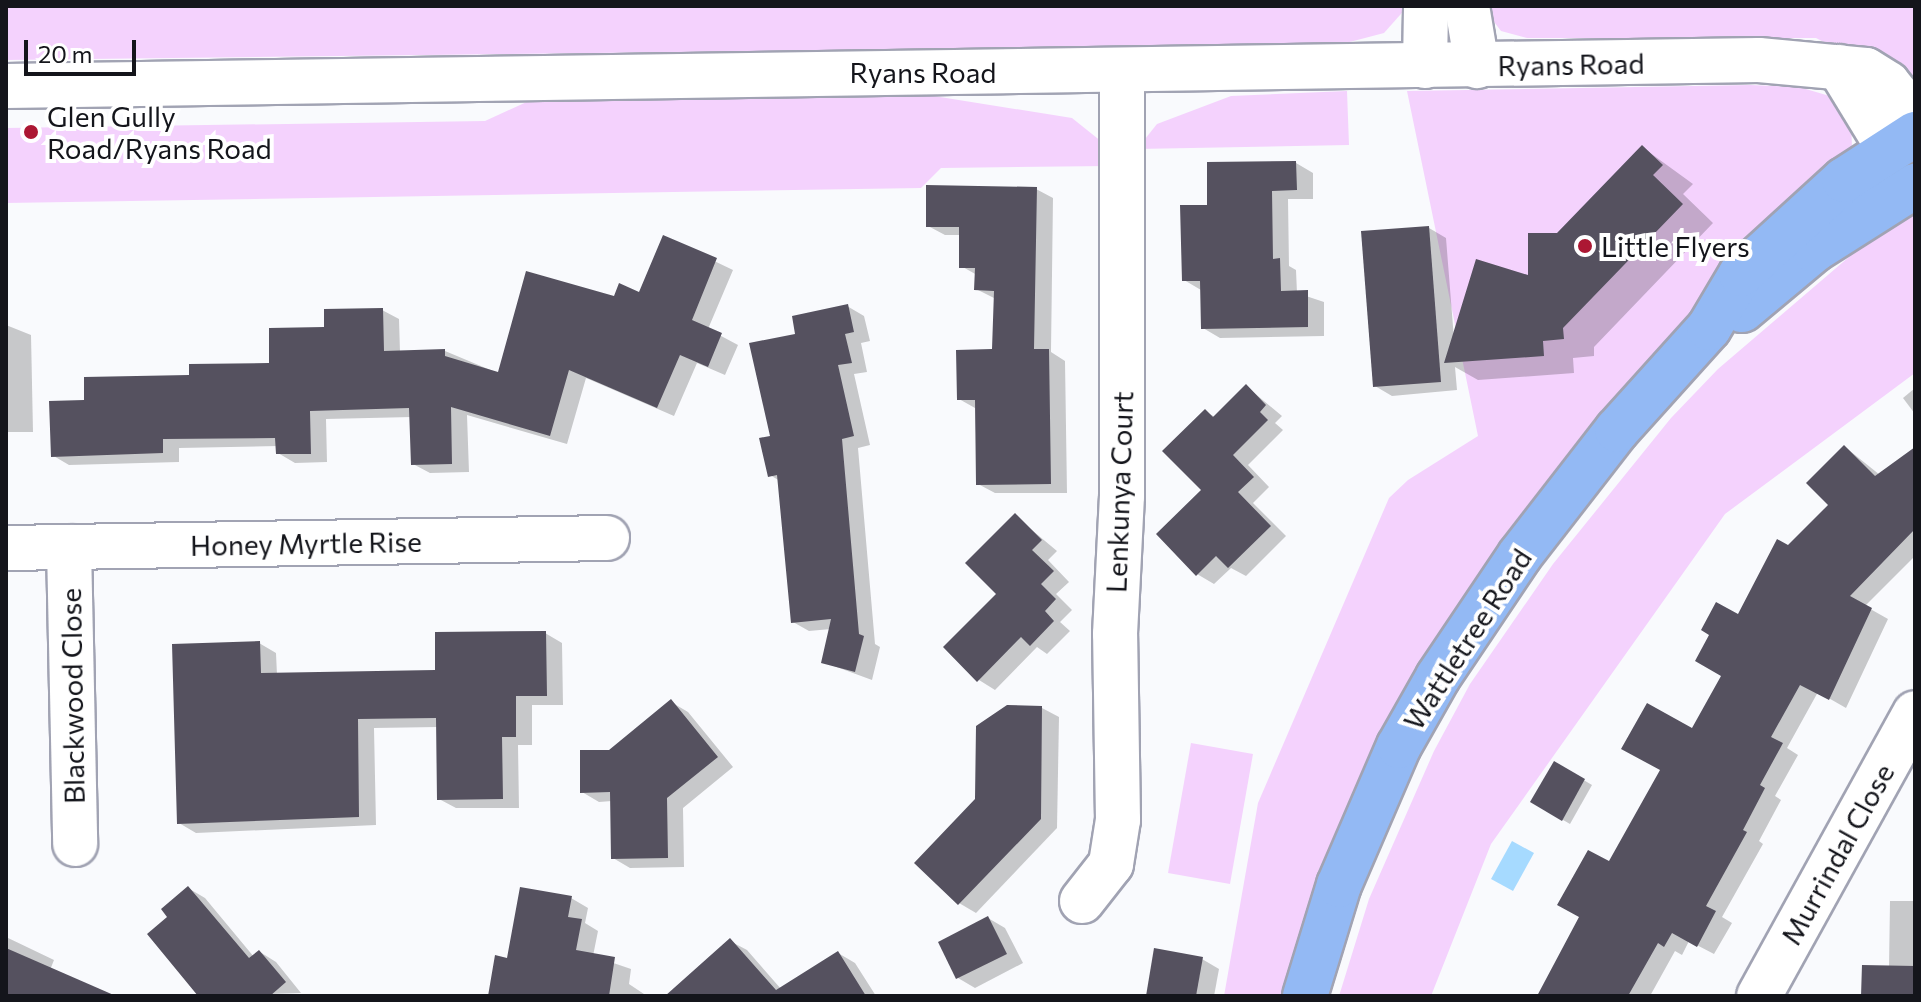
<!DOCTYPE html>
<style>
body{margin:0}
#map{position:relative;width:1921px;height:1002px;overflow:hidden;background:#f9fafd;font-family:Commissioner,sans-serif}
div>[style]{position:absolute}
.green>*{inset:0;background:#f4d2fd}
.water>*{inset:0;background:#a6daff}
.shadow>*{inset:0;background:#0003}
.building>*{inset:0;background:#55515f}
.roads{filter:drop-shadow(2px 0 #a1a3b3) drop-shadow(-2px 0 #a1a3b3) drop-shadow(0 2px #a1a3b3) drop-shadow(0 -2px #a1a3b3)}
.minor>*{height:44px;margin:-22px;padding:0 22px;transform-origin:22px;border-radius:22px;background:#fff}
.major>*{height:44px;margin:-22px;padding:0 22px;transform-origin:22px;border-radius:22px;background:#93b9f4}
.dots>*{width:22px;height:22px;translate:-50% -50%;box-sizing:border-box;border:4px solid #fff;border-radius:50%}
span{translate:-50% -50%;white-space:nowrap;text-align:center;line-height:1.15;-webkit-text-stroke:8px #fff;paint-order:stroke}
.street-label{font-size:28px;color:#14151b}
.poi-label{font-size:28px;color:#14151b}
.left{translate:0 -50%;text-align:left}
.frame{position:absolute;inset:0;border:8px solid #14151b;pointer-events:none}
.scale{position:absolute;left:24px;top:40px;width:112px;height:36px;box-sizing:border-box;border:4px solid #14151b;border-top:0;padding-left:10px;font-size:24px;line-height:28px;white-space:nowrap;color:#14151b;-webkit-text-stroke:6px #fff;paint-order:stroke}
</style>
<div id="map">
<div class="green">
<div style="clip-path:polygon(6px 6px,1408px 6px,1384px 33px,1342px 44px,6px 60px)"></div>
<div style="clip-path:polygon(1482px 6px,1915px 6px,1915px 89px,1816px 38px,1527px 38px,1501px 31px)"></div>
<div style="clip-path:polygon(1750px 85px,1799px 87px,1833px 97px,1851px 120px,1852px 147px,1844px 163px,1668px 338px,1509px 532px,1429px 649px,1380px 734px,1330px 845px,1282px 996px,1224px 996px,1258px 803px,1389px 498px,1408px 480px,1478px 436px,1407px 91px)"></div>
<div style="clip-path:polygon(1347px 91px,1349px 145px,1137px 149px,1157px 124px,1231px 96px)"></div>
<div style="clip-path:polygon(915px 93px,1072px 118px,1102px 142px,1108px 166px,941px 168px,921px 188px,6px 203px,6px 128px,485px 121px,531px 100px)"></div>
<div style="clip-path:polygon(1915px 212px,1915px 373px,1725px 514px,1491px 844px,1431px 996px,1339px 996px,1369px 899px,1434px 751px,1470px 684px,1553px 564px,1671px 418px,1718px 369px,1863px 245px)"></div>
<div style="clip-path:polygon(1191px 743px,1253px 754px,1230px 884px,1168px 873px)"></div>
</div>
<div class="water">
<div style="clip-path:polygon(1512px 841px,1534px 853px,1513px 891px,1491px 879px)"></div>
</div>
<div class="shadow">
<div style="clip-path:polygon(1642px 147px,1693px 184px,1683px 194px,1713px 223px,1594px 347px,1594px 356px,1573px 358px,1574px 373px,1478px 380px,1455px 367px,1457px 390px,1392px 396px,1375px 386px,1429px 228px,1446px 238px,1454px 339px,1530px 278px,1558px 235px)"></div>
<div style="clip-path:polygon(1296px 163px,1313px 173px,1313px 199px,1288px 199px,1289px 266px,1296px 270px,1297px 293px,1324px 302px,1324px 336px,1220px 338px,1203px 328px,1201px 290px,1184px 280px,1209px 207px)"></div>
<div style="clip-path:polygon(1036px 189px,1053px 198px,1051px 352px,1065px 361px,1067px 493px,995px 493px,978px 484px,975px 408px,959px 399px,994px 351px,996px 299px,976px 289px,977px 275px,961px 266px,961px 235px,945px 235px,928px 226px)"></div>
<div style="clip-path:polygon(664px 237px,733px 270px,708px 329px,738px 345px,725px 375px,697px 363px,674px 416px,586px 378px,567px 444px,467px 415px,469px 472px,430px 473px,413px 464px,412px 417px,326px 419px,327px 462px,295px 463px,278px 453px,278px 446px,179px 448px,179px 462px,69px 465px,52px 455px,86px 402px,191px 377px,271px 364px,326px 329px,382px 310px,399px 319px,400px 352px,445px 351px,500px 374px,615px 299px,640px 295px)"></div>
<div style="clip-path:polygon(847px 306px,864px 316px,870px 341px,861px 343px,867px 372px,854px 374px,870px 445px,858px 448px,875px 644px,880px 647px,872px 680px,823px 662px,831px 629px,809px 631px,793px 622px,780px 481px,770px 475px,772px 437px,798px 336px)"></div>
<div style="clip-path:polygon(6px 325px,31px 335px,33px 432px,6px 432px)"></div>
<div style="clip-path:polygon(1246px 386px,1282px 416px,1275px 423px,1283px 430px,1248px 465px,1269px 487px,1253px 503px,1286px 536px,1246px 576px,1231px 568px,1214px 584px,1197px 574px,1206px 412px,1215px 417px)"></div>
<div style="clip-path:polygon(1915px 388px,1915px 414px,1903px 398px)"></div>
<div style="clip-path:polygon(1845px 447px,1880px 475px,1915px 449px,1915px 556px,1865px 606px,1888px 619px,1846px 708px,1818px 692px,1787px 748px,1798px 755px,1775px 796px,1781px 800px,1759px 841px,1763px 844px,1722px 917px,1732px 923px,1714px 954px,1689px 941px,1682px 955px,1675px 951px,1650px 996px,1541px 996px,1610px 864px,1724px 676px,1738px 616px,1788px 548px,1831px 505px)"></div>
<div style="clip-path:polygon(1015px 516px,1057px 551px,1048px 560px,1069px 582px,1056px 594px,1072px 610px,1060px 622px,1070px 631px,1047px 654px,1037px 647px,995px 690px,979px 680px)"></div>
<div style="clip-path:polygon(545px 633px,562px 643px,563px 705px,532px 705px,532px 745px,518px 745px,519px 808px,456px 808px,439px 799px,438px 727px,374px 728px,376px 825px,196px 833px,179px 823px,259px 643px,276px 653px,277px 675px,437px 672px)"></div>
<div style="clip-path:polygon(671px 702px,688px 712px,733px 767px,683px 808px,684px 867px,630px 868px,613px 858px,612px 801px,599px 802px,582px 792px,609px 752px)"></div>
<div style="clip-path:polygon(1042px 708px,1059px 717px,1057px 828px,976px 913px,959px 903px,977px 800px)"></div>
<div style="clip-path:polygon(1555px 763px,1592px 785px,1570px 824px,1532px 802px)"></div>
<div style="clip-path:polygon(188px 888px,205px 898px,254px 957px,260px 952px,276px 962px,301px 993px,201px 996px,170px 917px)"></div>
<div style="clip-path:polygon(571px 898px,588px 908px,585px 923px,598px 931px,593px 956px,631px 969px,629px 984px,647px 996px,490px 996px,509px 960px)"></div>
<div style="clip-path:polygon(1890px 901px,1915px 901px,1915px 996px,1865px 996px,1889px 968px)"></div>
<div style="clip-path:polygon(988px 918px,1005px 928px,1023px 963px,975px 988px,958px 978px)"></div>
<div style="clip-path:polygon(6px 937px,54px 960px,50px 970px,106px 996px,8px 996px)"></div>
<div style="clip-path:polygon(730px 941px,747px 950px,781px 989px,838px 953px,855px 963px,876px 996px,668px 996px)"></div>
<div style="clip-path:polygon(1202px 959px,1219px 969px,1214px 996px,1148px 996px)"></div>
</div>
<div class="building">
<div style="clip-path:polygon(1642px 145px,1663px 165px,1653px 175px,1683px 204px,1563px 328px,1564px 339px,1543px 341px,1544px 356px,1444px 363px,1476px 259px,1528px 275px,1528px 233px,1557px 233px)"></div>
<div style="clip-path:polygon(1296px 161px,1297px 190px,1272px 191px,1273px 259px,1280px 258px,1281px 291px,1308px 290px,1308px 327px,1201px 329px,1200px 281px,1182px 281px,1180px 205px,1207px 205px,1207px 162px)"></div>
<div style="clip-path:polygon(926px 185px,1037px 187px,1034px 349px,1049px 349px,1051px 484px,976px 485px,975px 400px,957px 400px,956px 350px,992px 349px,994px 291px,974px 290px,975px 268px,959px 268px,959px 227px,926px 227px)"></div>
<div style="clip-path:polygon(1429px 226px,1441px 382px,1373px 387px,1361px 231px)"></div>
<div style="clip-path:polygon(663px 235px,717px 258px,692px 320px,722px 333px,708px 367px,680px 355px,657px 408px,569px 370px,550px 436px,451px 407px,452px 464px,411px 465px,409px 408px,310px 411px,311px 454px,276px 454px,275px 438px,163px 439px,163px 453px,51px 457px,49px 401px,84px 400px,84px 377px,189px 375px,189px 364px,269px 363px,269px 328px,324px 327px,324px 309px,383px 308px,384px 351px,445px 349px,445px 356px,498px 372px,526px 271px,614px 296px,619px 283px,639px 292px)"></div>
<div style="clip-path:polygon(848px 304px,854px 332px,845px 334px,852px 363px,838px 365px,854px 436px,842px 439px,859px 634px,864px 636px,855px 672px,821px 663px,831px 619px,791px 623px,777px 475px,768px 477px,759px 438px,770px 436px,749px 343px,795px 334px,792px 316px)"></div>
<div style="clip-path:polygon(1246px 384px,1266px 405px,1260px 412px,1268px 420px,1233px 455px,1254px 477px,1238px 492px,1271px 526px,1228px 568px,1216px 556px,1196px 576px,1156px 534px,1201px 490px,1162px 451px,1205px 409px,1213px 417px)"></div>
<div style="clip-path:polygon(1844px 445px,1875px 476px,1915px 447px,1915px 529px,1850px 596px,1872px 608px,1829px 700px,1800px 685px,1771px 737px,1783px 743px,1760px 785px,1765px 788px,1743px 830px,1747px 832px,1706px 906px,1716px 911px,1697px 947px,1672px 933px,1664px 947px,1658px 943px,1628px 996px,1537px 996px,1579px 917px,1557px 905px,1588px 850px,1609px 861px,1660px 770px,1621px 749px,1647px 703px,1692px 728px,1721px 676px,1695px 661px,1709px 635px,1701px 630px,1716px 602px,1738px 614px,1777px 539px,1788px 545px,1828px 505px,1806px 483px)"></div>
<div style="clip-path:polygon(1015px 513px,1042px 540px,1032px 550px,1054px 571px,1041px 584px,1056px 599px,1045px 611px,1054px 621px,1030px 646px,1021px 637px,977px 682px,943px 647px,996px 594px,965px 563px)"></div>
<div style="clip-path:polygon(546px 631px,547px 696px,516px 696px,516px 737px,502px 737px,503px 799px,437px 800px,436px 718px,358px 719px,359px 817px,177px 824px,172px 644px,260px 641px,261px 673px,435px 670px,435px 632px)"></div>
<div style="clip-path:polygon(671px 699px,718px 757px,667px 798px,668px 858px,611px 859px,610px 792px,580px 793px,580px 750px,609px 750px)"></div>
<div style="clip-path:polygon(1007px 705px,1042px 706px,1041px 819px,958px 905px,914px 863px,975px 799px,976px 726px)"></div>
<div style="clip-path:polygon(1554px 761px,1585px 779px,1562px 821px,1530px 802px)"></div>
<div style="clip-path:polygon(188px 886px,249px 958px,259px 950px,286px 982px,270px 996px,198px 996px,147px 934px,167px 917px,161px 909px)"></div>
<div style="clip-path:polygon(520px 887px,572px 896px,568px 917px,582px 919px,576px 950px,615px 957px,609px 996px,488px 996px,495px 955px,507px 958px)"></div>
<div style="clip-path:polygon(988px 916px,1007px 954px,956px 979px,938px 942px)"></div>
<div style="clip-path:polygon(730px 938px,776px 990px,838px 951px,866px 996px,665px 996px)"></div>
<div style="clip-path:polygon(6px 948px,116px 996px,6px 996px)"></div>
<div style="clip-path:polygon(1154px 948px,1203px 957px,1196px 996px,1146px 996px)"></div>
<div style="clip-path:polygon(1862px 965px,1915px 966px,1915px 996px,1861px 996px)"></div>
</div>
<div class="roads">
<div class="minor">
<div style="left:1467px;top:6px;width:61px;rotate:80.5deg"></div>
<div style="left:1425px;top:66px;width:60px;rotate:-89deg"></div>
<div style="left:1839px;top:67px;width:96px;rotate:58.6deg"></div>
<div style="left:6px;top:86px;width:1753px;rotate:-0.85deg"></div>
<div style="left:1759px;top:60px;width:107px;rotate:5.3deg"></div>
<div style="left:1866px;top:70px;width:26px;rotate:32deg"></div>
<div style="left:1888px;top:84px;width:43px;rotate:50.7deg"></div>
<div style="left:69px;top:547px;width:297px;rotate:88.8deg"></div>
<div style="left:6px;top:548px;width:601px;rotate:-0.95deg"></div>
<div style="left:1082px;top:901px;width:47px;rotate:-51.9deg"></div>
<div style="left:1111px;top:864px;width:45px;rotate:-81deg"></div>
<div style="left:1118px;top:820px;width:186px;rotate:-90.9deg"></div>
<div style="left:1115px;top:634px;width:138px;rotate:-87.1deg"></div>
<div style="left:1122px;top:496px;width:424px;rotate:-90deg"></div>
<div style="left:1759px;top:996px;width:323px;rotate:-61.1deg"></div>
</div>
<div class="major">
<div style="left:1742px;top:310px;width:94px;rotate:-39.8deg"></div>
<div style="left:1814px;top:250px;width:120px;rotate:-32.4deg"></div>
<div style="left:1305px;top:996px;width:116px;rotate:-73deg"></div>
<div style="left:1339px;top:885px;width:151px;rotate:-66.7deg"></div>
<div style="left:1399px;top:746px;width:79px;rotate:-60.5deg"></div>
<div style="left:1438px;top:677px;width:147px;rotate:-56.1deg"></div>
<div style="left:1520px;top:555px;width:158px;rotate:-52.2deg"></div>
<div style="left:1617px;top:430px;width:137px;rotate:-48deg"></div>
<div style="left:1709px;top:328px;width:63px;rotate:-59.3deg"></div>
<div style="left:1741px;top:274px;width:139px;rotate:-42.4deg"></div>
<div style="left:1844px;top:180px;width:85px;rotate:-32.9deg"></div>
</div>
</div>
<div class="dots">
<div style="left:31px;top:132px;background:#ac1733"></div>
<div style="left:1585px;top:246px;background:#ac1733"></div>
</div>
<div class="street-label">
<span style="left:1571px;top:64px;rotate:-1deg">Ryans Road</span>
<span style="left:923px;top:72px">Ryans Road</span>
<span style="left:1119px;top:492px;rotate:-88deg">Lenkunya Court</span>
<span style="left:306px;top:543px;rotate:-1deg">Honey Myrtle Rise</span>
<span style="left:1467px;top:639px;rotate:-57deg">Wattletree Road</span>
<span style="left:72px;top:696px;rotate:-91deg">Blackwood Close</span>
<span style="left:1837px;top:854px;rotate:-61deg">Murrindal Close</span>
</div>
<div class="poi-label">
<span class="left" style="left:47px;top:132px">Glen Gully<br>Road/Ryans Road</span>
<span class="left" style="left:1601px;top:246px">Little Flyers</span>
</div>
<div class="frame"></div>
<div class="scale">20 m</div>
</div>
